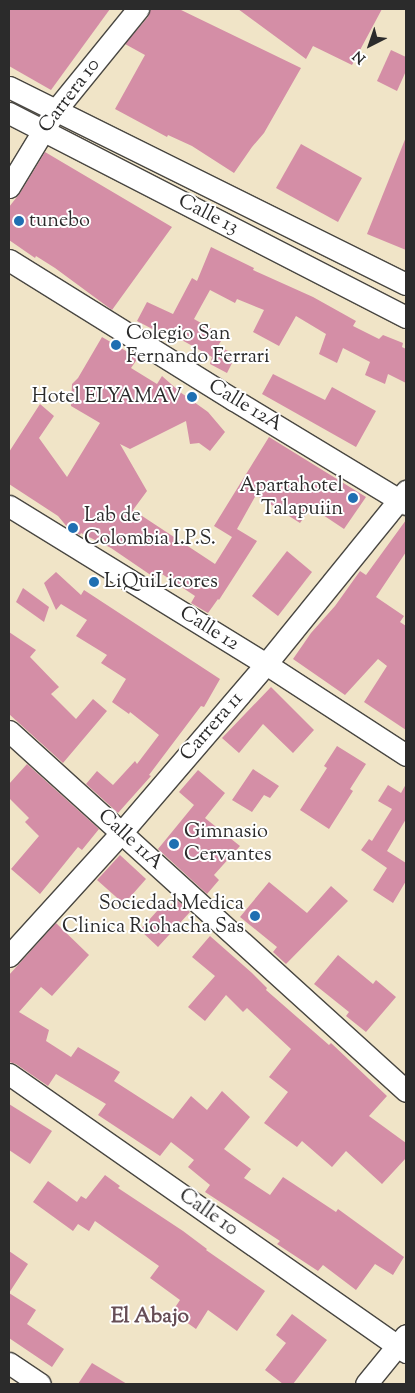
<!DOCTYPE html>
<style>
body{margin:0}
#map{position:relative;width:415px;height:1393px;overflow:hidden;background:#f0e4c7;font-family:"Sorts Mill Goudy",serif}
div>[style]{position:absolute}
.building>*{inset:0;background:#d48ea6}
.roads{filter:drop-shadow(1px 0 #494742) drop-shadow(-1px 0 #494742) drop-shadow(0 1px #494742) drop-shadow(0 -1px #494742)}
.minor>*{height:21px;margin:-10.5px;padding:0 10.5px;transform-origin:10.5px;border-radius:10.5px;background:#fff}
.dots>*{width:14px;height:14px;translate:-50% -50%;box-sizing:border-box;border:2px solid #fff;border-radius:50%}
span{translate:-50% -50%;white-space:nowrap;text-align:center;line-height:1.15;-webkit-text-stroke:4px #fff;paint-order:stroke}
.street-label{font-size:20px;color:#2b2b2b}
.poi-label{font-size:20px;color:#2b2b2b}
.left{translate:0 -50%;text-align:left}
.right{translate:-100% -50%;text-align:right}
.neighbourhood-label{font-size:21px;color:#664e56;font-weight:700}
.frame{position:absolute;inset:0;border:10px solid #2b2b2b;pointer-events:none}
.north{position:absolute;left:345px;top:20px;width:50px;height:50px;-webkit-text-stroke:4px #fff;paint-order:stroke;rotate:221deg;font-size:14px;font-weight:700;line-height:20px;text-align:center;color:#2b2b2b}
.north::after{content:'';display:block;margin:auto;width:18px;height:22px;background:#2b2b2b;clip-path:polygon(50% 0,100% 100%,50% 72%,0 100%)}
</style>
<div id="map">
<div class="building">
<div style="clip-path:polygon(9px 9px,110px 9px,51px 90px,9px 66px)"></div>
<div style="clip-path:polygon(150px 9px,179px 9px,301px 68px,264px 133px,252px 147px,234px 173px,192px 146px,168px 135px,167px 137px,115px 109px,145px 55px,125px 44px,148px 17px)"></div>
<div style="clip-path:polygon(238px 9px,382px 9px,352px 65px,313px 46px,306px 59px)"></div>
<div style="clip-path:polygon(391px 50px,406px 57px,406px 71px,397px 91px,377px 81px)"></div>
<div style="clip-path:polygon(406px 137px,406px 250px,367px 234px)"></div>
<div style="clip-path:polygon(301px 144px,362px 178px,338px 222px,276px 188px)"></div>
<div style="clip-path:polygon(45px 152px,172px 227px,112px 310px,55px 268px,36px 256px,35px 258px,9px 240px,9px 207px,20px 193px)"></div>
<div style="clip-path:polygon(211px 247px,254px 268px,253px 270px,313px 297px,356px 321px,353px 326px,379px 339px,383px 335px,403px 343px,402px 347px,406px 349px,406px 383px,388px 374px,385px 384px,365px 375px,370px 362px,343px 348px,337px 363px,319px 354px,326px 334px,296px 316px,279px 346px,253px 332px,264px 310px,237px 299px,235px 303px,210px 290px,194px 319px,224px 336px,218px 346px,236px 355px,227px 373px,210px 364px,212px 357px,164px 330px,162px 334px,137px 321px,147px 302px,173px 314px,192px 278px,197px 281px)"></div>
<div style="clip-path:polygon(102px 337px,138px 358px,131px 368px,157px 384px,162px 376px,180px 392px,208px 412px,225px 432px,210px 451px,199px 443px,190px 444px,186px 421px,130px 449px,120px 444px,147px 491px,133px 510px,215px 564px,232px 537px,214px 526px,269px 437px,366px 497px,344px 529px,311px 507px,300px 523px,256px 495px,237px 529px,257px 541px,219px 600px,218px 599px,208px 613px,191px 603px,195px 596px,159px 572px,155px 578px,111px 548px,81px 533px,80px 535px,68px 528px,58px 516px,9px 484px,9px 452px,40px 404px,54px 416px,39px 438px,67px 477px,100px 423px,71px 406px,72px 384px,78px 378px)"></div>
<div style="clip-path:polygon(273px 374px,325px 400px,332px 387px,376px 411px,356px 447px,262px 394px)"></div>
<div style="clip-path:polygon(406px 520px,406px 552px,376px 597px,404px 616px,400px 622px,406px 626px,406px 730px,364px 702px,387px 666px,378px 659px,345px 695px,293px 659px,311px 633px,335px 606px,360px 571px,366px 575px)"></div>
<div style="clip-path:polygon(287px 551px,312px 572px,278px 616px,252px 596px)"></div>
<div style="clip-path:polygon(56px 572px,81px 595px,84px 590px,220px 679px,204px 707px,201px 706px,149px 775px,151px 776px,118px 813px,86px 784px,97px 771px,113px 785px,135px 761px,137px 764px,159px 735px,130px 712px,129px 714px,112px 702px,126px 679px,101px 663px,107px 655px,76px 636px,87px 620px,61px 604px,56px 610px,44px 583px)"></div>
<div style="clip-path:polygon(23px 588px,49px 607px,44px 622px,16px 602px)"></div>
<div style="clip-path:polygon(9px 632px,36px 650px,30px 657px,59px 687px,51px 694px,76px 719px,93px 699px,107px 711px,63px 763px,9px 714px)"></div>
<div style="clip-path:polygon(271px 687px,314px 730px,293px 753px,263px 724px,239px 753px,222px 738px)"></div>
<div style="clip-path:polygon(337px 746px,366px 764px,350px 789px,353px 791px,329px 829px,300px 810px,327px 768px,324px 766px)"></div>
<div style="clip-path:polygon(27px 764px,99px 829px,82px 850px,78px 847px,40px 894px,11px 869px,39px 836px,25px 822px,29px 818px,9px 798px,9px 784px)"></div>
<div style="clip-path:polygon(253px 769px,279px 786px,270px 798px,264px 795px,252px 812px,232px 800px)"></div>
<div style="clip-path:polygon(198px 770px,225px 793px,205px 818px,240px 846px,214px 875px,219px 880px,207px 894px,158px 849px,194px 805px,179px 792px)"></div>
<div style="clip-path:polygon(406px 784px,406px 819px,387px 851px,406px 863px,406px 881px,393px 903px,373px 890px,387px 868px,361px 850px,369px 839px,372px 841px,392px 809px,378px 801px,388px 785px,401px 793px)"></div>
<div style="clip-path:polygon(120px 855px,146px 879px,124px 904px,97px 880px)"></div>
<div style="clip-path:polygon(269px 882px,307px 913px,331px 886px,348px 901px,286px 964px,273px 952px,277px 947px,240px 917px)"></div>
<div style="clip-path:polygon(176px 899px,190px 912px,158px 947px,140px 930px,166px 901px,171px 905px)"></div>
<div style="clip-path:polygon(56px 923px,89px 955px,52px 996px,41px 987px,19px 1012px,49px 1030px,46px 1041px,71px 1057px,78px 1047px,120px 1072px,114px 1081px,173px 1119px,191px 1096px,207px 1110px,222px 1091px,250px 1117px,224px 1149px,251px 1169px,244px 1178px,270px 1195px,283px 1177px,336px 1212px,338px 1209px,404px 1257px,393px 1275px,375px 1264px,356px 1290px,323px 1265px,318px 1271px,277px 1244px,280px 1241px,205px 1192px,210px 1185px,188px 1167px,194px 1160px,171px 1142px,160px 1156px,98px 1115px,106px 1104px,56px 1074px,48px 1086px,16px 1064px,9px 1062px,9px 975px)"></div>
<div style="clip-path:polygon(210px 936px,252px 973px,267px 988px,266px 990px,329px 1045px,331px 1043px,387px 1096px,369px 1116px,406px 1143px,406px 1158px,382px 1184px,346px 1151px,332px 1167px,302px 1141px,297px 1147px,264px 1123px,288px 1092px,269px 1077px,291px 1049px,247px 1008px,243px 1012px,226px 995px,205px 1021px,188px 1007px,215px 976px,192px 957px)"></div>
<div style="clip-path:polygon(338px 955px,373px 984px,376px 980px,396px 997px,366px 1032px,346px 1016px,349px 1012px,314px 984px)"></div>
<div style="clip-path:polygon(9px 1104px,52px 1131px,30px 1164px,9px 1150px)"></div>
<div style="clip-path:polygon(105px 1175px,120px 1186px,118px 1188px,183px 1231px,207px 1249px,206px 1250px,265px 1291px,237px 1331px,208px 1310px,196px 1329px,172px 1312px,180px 1300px,150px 1278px,159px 1266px,95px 1221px,89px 1231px,78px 1224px,73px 1231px,33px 1202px,48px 1181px,77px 1202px,81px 1196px,86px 1199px)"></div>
<div style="clip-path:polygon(9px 1251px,28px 1264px,9px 1293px,36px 1310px,27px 1324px,64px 1349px,52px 1367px,9px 1338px)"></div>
<div style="clip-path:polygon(292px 1314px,327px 1340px,293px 1384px,283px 1384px,265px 1370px,286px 1343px,276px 1335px)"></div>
<div style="clip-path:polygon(92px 1363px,127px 1384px,78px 1384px)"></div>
</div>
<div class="roads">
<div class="minor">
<div style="left:9px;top:87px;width:443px;rotate:26.4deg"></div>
<div style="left:9px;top:113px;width:446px;rotate:27.2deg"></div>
<div style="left:9px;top:187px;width:89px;rotate:-58.8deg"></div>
<div style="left:55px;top:111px;width:132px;rotate:-50.9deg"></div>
<div style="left:9px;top:260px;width:265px;rotate:31.9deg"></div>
<div style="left:234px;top:400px;width:201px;rotate:31.2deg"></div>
<div style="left:9px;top:506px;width:302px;rotate:31.6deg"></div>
<div style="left:266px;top:664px;width:167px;rotate:33deg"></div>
<div style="left:9px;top:731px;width:536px;rotate:42.2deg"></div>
<div style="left:9px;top:956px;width:168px;rotate:-47.7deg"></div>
<div style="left:122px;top:832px;width:221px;rotate:-49.4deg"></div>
<div style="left:266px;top:664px;width:223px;rotate:-51deg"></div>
<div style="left:9px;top:1074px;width:485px;rotate:35deg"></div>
<div style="left:9px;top:1363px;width:37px;rotate:34deg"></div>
<div style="left:366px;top:1384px;width:63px;rotate:-50.8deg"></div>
</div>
</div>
<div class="dots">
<div style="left:19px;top:221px;background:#1f6fb2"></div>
<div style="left:116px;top:345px;background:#1f6fb2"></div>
<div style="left:192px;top:397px;background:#1f6fb2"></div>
<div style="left:353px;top:498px;background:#1f6fb2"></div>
<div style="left:73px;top:528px;background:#1f6fb2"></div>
<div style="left:94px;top:582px;background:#1f6fb2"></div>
<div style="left:174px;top:844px;background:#1f6fb2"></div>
<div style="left:255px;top:916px;background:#1f6fb2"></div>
</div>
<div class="street-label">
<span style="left:70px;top:96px;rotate:-53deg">Carrera 10</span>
<span style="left:208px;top:215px;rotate:27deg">Calle 13</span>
<span style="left:245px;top:406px;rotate:31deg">Calle 12A</span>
<span style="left:209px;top:629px;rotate:32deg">Calle 12</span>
<span style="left:212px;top:727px;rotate:-49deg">Carrera 11</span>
<span style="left:130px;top:840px;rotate:42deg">Calle 11A</span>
<span style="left:208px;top:1213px;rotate:35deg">Calle 10</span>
</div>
<div class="poi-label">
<span class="left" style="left:29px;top:221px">tunebo</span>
<span class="left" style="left:126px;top:346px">Colegio San<br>Fernando Ferrari</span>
<span class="right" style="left:182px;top:397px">Hotel ELYAMAV</span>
<span class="right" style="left:343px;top:498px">Apartahotel<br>Talapuiin</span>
<span class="left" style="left:84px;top:528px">Lab de<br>Colombia I.P.S.</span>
<span class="left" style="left:104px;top:582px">LiQuiLicores</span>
<span class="left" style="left:184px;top:844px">Gimnasio<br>Cervantes</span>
<span class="right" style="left:244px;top:916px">Sociedad Medica<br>Clinica Riohacha Sas</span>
</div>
<div class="neighbourhood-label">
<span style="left:150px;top:1317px">El Abajo</span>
</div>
<div class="frame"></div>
<div class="north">N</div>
</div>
